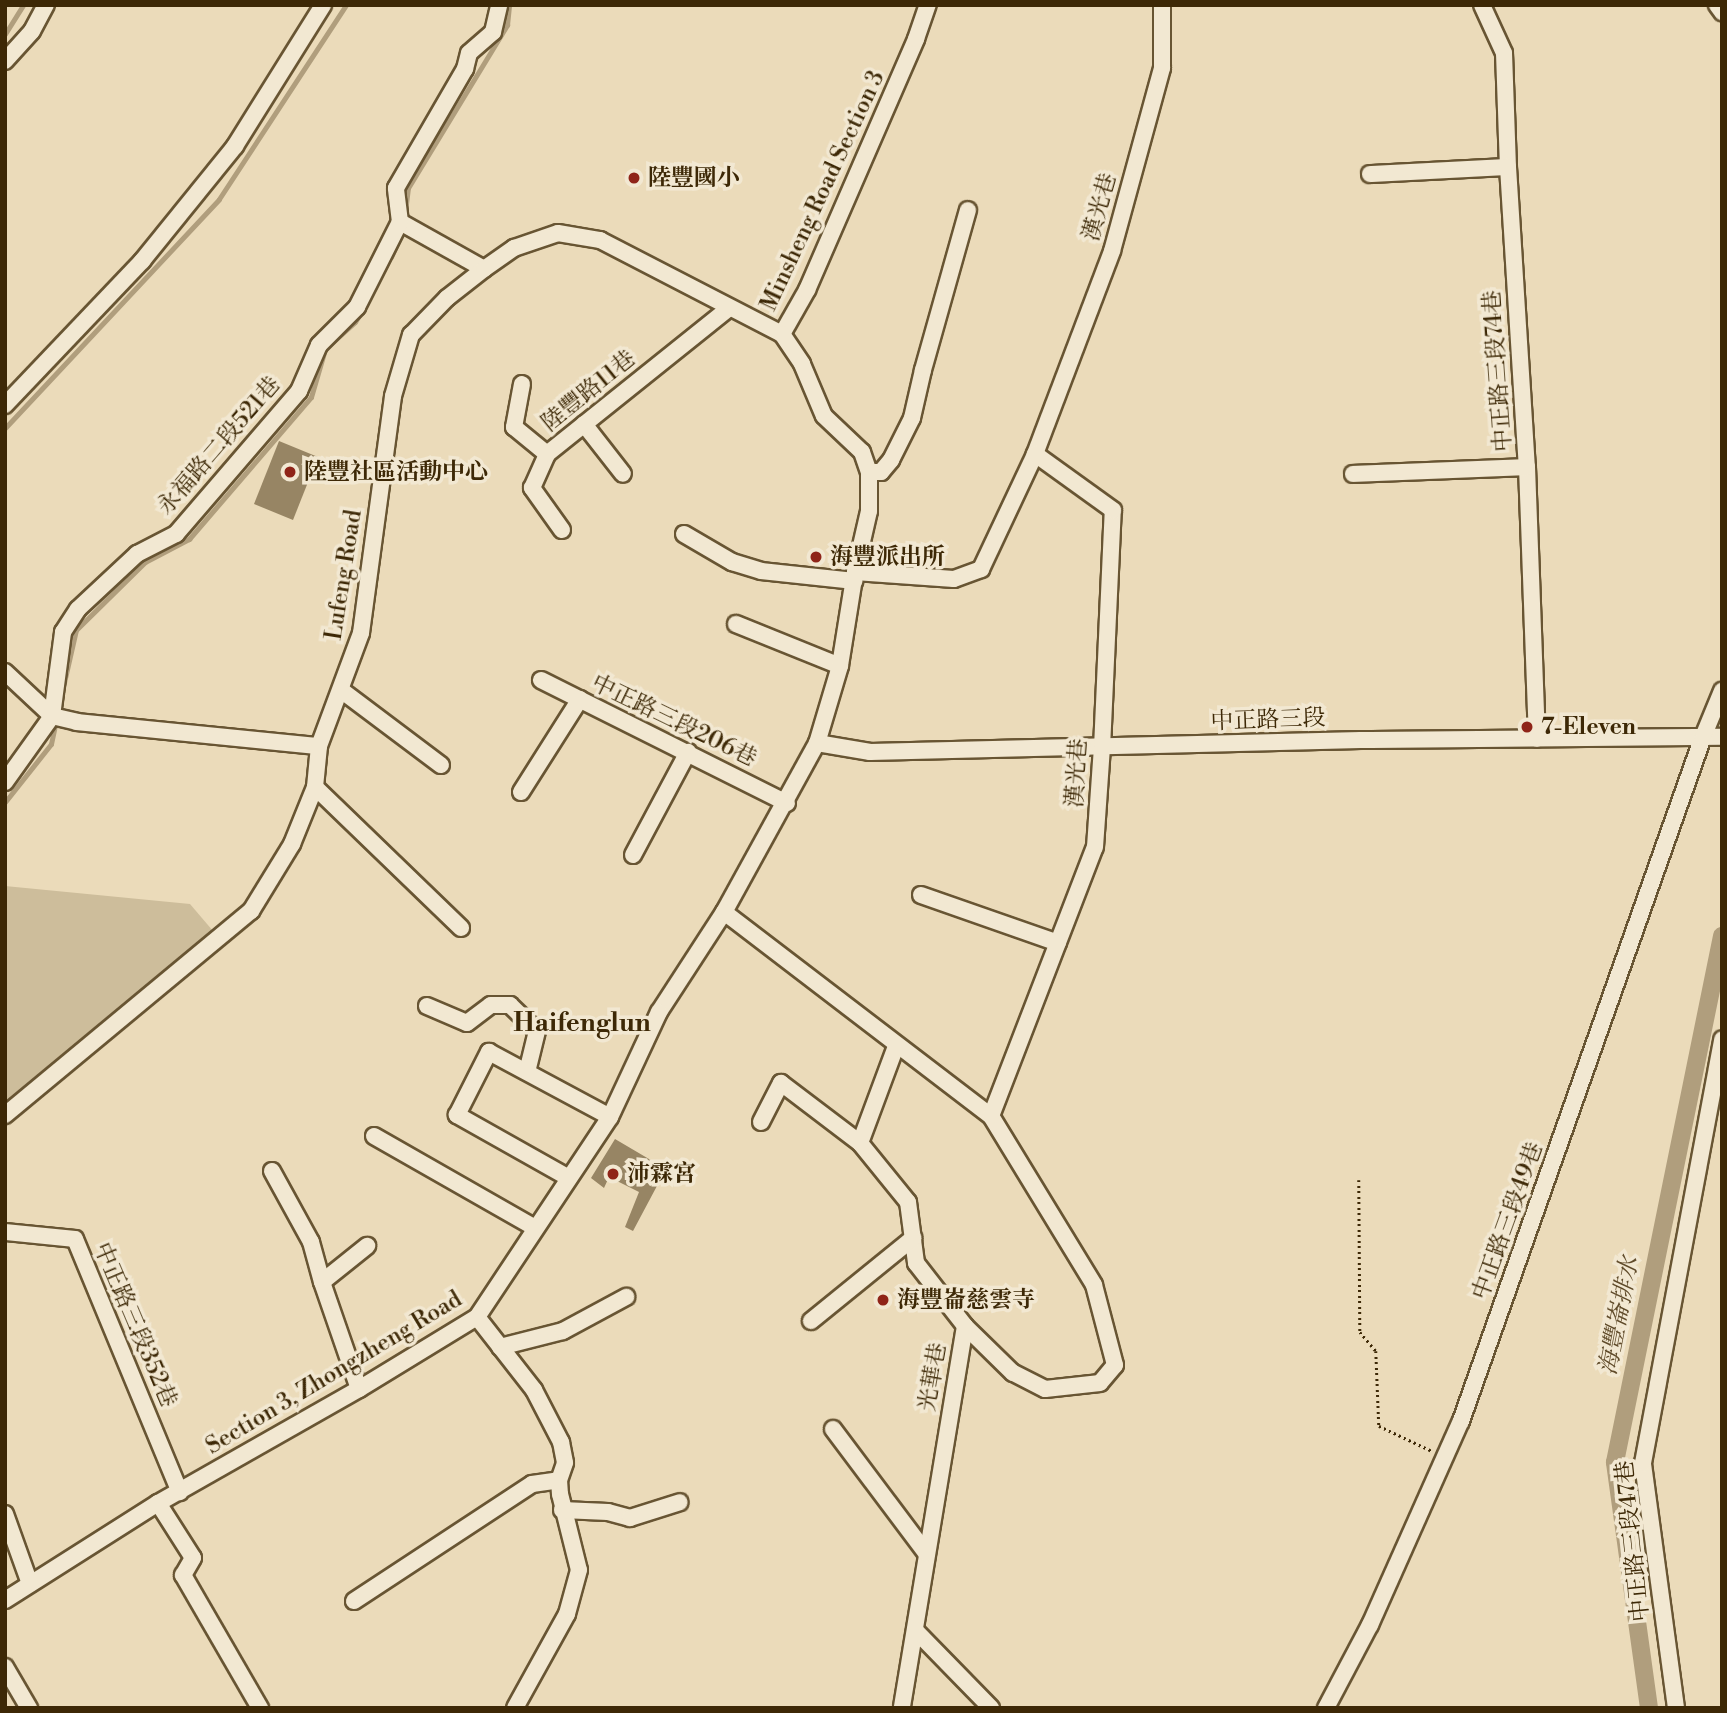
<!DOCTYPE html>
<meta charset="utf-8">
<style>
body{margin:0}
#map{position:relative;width:1727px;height:1713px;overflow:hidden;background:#ebdbba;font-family:"Libre Bodoni","Noto Serif TC",serif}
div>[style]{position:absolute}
.green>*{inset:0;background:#cdbd9b}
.stream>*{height:5px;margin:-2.5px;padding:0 2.5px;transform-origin:2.5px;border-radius:2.5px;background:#b09e7d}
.canal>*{height:18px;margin:-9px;padding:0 9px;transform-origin:9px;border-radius:9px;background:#b09e7d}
.building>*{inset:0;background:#978564}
.path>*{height:2.5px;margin-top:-1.25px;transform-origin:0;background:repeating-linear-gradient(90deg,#3d2806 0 2px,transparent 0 5.5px)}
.roads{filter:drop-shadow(2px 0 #685533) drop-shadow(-2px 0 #685533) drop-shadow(0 2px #685533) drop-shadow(0 -2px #685533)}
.minor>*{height:16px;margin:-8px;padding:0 8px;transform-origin:8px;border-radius:8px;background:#f2e8d2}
.dots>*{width:19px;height:19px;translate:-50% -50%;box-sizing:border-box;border:4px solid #f2e8d2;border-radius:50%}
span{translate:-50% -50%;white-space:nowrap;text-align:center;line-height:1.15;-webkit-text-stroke:7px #f2e8d2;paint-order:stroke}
.poi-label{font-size:23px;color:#3d2806;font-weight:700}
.left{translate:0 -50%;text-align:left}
.street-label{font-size:23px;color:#3d2806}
.water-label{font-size:24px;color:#604b2a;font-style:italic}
.quarter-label{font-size:26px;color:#3d2806;font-weight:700}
.frame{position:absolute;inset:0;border:7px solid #3d2806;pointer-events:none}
</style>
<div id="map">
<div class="green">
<div style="clip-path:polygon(5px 886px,190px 904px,219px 938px,5px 1106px)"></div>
</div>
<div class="stream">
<div style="left:5px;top:34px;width:34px;rotate:-58deg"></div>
<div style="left:405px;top:212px;width:24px;rotate:-83deg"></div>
<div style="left:408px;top:188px;width:191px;rotate:-58.7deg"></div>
<div style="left:507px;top:25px;width:20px;rotate:-84deg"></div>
<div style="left:391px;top:257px;width:32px;rotate:-66deg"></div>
<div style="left:5px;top:428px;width:313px;rotate:-46.9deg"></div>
<div style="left:219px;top:199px;width:232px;rotate:-56.8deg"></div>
<div style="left:63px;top:687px;width:58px;rotate:-77.2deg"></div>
<div style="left:76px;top:630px;width:97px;rotate:-44.6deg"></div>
<div style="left:145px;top:562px;width:50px;rotate:-27.6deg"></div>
<div style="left:189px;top:539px;width:187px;rotate:-49.3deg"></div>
<div style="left:311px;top:397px;width:50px;rotate:-73.7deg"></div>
<div style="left:325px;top:349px;width:40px;rotate:-42deg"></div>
<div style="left:355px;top:322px;width:12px;rotate:-59deg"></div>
<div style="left:5px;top:802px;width:74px;rotate:-51.6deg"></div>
<div style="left:51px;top:744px;width:24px;rotate:-78deg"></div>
</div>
<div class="canal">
<div style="left:1649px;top:1708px;width:248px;rotate:-97.9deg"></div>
<div style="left:1615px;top:1462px;width:537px;rotate:-78.5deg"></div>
</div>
<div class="building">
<div style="clip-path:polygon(279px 441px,318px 457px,293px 520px,254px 504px)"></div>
<div style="clip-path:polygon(615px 1139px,666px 1169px,633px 1231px,625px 1227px,639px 1192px,609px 1177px,604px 1188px,591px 1178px)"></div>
</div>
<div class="path">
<div style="left:1359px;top:1180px;width:152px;rotate:89.6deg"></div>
<div style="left:1360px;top:1332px;width:25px;rotate:50deg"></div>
<div style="left:1376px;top:1351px;width:75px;rotate:87.7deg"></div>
<div style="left:1379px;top:1426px;width:59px;rotate:25.3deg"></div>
</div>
<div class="roads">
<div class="minor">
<div style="left:1482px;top:5px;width:53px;rotate:65.4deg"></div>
<div style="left:1504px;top:53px;width:114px;rotate:88deg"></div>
<div style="left:1508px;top:167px;width:301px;rotate:86.4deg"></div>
<div style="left:1527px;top:467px;width:272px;rotate:87.9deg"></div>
<div style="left:1717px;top:5px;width:9px;rotate:54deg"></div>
<div style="left:5px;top:61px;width:40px;rotate:-48deg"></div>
<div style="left:32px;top:31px;width:30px;rotate:-62deg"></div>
<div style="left:1370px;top:174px;width:138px;rotate:-2.9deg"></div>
<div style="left:400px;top:222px;width:96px;rotate:29.2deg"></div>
<div style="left:782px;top:334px;width:51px;rotate:-60.4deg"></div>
<div style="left:807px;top:290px;width:274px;rotate:-66.5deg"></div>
<div style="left:916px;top:39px;width:36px;rotate:-71deg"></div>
<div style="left:522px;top:384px;width:44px;rotate:100.5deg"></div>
<div style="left:514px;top:427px;width:43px;rotate:39.3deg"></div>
<div style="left:5px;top:405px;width:199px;rotate:-46.4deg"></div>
<div style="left:142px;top:261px;width:148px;rotate:-51deg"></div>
<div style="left:235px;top:146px;width:166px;rotate:-58deg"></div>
<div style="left:584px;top:424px;width:63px;rotate:52deg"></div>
<div style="left:869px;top:472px;width:12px"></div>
<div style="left:881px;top:472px;width:16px;rotate:-50deg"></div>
<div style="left:891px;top:460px;width:47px;rotate:-63.4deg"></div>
<div style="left:912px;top:418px;width:49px;rotate:-77.1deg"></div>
<div style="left:923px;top:370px;width:166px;rotate:-74.3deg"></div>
<div style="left:1353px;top:474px;width:174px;rotate:-2.3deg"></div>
<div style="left:562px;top:530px;width:52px;rotate:-125.5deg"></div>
<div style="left:532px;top:488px;width:37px;rotate:-66deg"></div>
<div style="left:547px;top:454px;width:233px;rotate:-38.7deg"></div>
<div style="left:684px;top:534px;width:56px;rotate:30.3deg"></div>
<div style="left:732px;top:562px;width:30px;rotate:17deg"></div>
<div style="left:761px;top:571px;width:94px;rotate:6.1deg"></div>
<div style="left:855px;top:572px;width:99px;rotate:4deg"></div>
<div style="left:954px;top:579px;width:29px;rotate:-20deg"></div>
<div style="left:981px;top:569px;width:127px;rotate:-64.8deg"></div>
<div style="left:1035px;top:454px;width:217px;rotate:-69.2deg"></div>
<div style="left:1112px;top:251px;width:190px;rotate:-74.7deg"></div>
<div style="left:1162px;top:68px;width:63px;rotate:-90deg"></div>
<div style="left:736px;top:624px;width:112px;rotate:22deg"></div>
<div style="left:5px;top:672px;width:64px;rotate:43.1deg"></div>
<div style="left:52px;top:716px;width:26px;rotate:13deg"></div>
<div style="left:77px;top:722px;width:243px;rotate:5.7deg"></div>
<div style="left:319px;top:746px;width:121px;rotate:-69.6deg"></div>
<div style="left:361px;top:633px;width:239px;rotate:-82.3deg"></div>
<div style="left:393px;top:396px;width:64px;rotate:-73.6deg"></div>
<div style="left:411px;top:335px;width:52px;rotate:-45.8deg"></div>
<div style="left:447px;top:298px;width:47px;rotate:-38.1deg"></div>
<div style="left:484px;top:269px;width:37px;rotate:-35deg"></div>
<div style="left:514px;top:248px;width:46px;rotate:-18.8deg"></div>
<div style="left:558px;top:233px;width:43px;rotate:9.5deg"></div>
<div style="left:600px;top:240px;width:205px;rotate:27.3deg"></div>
<div style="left:782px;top:334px;width:36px;rotate:56deg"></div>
<div style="left:802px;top:364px;width:56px;rotate:67.1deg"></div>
<div style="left:824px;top:416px;width:52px;rotate:43.5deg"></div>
<div style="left:862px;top:452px;width:21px;rotate:71deg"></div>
<div style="left:869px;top:472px;width:39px;rotate:90deg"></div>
<div style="left:869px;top:511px;width:63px;rotate:102.9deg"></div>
<div style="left:855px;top:572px;width:95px;rotate:99.1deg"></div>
<div style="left:840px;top:666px;width:80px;rotate:106.6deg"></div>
<div style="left:817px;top:743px;width:193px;rotate:118.8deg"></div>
<div style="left:724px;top:912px;width:119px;rotate:123deg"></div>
<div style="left:659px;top:1012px;width:116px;rotate:115deg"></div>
<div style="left:610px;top:1117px;width:240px;rotate:123.6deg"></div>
<div style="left:477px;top:1317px;width:138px;rotate:148.6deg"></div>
<div style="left:359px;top:1389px;width:231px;rotate:150.4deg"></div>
<div style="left:158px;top:1503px;width:181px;rotate:147.6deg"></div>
<div style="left:541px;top:680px;width:275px;rotate:26.6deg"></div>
<div style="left:341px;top:690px;width:125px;rotate:36.9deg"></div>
<div style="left:817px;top:743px;width:54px;rotate:9.6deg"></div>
<div style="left:870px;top:752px;width:491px;rotate:-1.4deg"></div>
<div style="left:1361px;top:740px;width:361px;rotate:-0.5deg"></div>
<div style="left:5px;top:782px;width:81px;rotate:-54.5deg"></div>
<div style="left:52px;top:716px;width:85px;rotate:-82.5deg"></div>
<div style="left:63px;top:632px;width:27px;rotate:-57deg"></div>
<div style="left:78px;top:609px;width:81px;rotate:-43deg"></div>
<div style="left:137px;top:554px;width:44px;rotate:-27.1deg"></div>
<div style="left:176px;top:534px;width:189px;rotate:-49.3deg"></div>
<div style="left:299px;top:391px;width:50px;rotate:-66.5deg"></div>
<div style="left:319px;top:345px;width:54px;rotate:-45deg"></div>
<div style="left:357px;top:307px;width:95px;rotate:-63.2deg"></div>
<div style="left:400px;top:222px;width:34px;rotate:-97deg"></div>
<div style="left:396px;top:188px;width:138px;rotate:-59.9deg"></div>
<div style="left:465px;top:69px;width:16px;rotate:-76deg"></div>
<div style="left:469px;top:53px;width:32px;rotate:-41deg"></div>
<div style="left:493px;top:32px;width:28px;rotate:-77deg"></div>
<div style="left:315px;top:787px;width:203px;rotate:44deg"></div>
<div style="left:521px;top:792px;width:110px;rotate:-57.6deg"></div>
<div style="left:633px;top:855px;width:117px;rotate:-61.9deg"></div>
<div style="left:921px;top:895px;width:145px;rotate:19.3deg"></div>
<div style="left:724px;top:912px;width:336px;rotate:37.4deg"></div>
<div style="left:991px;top:1116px;width:198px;rotate:58.6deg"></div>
<div style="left:1094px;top:1285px;width:83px;rotate:75.3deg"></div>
<div style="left:1115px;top:1365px;width:23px;rotate:130deg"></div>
<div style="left:1100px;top:1383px;width:55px;rotate:173.8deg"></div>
<div style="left:1045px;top:1389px;width:36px;rotate:-153deg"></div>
<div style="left:1013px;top:1373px;width:67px;rotate:-135.6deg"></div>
<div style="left:427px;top:1006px;width:43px;rotate:23deg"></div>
<div style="left:467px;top:1023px;width:30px;rotate:-37deg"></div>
<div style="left:491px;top:1005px;width:19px"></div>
<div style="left:510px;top:1005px;width:37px;rotate:44deg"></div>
<div style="left:537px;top:1031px;width:42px;rotate:103.7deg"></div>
<div style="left:5px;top:1115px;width:320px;rotate:-39.7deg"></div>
<div style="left:251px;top:911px;width:79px;rotate:-58.5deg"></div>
<div style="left:292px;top:844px;width:61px;rotate:-68deg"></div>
<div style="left:315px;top:787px;width:41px;rotate:-84.4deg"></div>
<div style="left:991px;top:1116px;width:288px;rotate:-68.9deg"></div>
<div style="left:1095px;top:847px;width:99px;rotate:-86deg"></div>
<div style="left:1102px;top:748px;width:238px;rotate:-87.4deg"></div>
<div style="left:1113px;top:510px;width:96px;rotate:-144.3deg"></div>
<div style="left:761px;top:1122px;width:44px;rotate:-62.9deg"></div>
<div style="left:781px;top:1083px;width:99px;rotate:37.2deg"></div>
<div style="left:860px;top:1143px;width:76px;rotate:50.9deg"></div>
<div style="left:908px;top:1202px;width:62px;rotate:82.5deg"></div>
<div style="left:916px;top:1263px;width:80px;rotate:52.1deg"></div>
<div style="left:965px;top:1326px;width:387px;rotate:99.4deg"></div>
<div style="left:374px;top:1136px;width:185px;rotate:29.7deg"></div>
<div style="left:860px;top:1143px;width:103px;rotate:-69.6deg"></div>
<div style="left:272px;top:1171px;width:81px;rotate:61.2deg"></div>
<div style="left:311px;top:1242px;width:41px;rotate:74.6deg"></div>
<div style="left:322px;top:1282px;width:113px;rotate:70.9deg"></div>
<div style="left:569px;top:1178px;width:129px;rotate:-150.6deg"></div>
<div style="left:457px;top:1115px;width:71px;rotate:-63.1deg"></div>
<div style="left:489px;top:1052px;width:137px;rotate:28.2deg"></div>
<div style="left:5px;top:1232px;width:70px;rotate:5.7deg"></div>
<div style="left:75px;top:1239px;width:274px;rotate:67.5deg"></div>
<div style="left:322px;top:1282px;width:58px;rotate:-38.7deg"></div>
<div style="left:477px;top:1317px;width:93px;rotate:52deg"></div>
<div style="left:534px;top:1390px;width:59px;rotate:62.6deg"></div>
<div style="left:561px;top:1442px;width:21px;rotate:79deg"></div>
<div style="left:565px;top:1463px;width:18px;rotate:109deg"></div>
<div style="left:559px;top:1480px;width:14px;rotate:86deg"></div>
<div style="left:560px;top:1494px;width:78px;rotate:76deg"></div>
<div style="left:579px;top:1570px;width:46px;rotate:105.3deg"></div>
<div style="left:567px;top:1614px;width:107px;rotate:119deg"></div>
<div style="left:811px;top:1321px;width:132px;rotate:-39.1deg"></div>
<div style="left:500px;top:1347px;width:65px;rotate:-14.3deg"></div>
<div style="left:563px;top:1331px;width:72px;rotate:-28.4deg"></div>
<div style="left:833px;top:1429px;width:155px;rotate:53.1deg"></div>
<div style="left:158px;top:1503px;width:65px;rotate:57.5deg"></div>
<div style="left:193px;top:1558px;width:20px;rotate:120deg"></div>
<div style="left:183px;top:1575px;width:154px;rotate:59.9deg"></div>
<div style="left:562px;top:1510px;width:46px;rotate:2.5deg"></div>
<div style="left:608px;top:1512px;width:23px;rotate:15deg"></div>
<div style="left:630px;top:1518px;width:52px;rotate:-17.7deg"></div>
<div style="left:5px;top:1514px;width:74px;rotate:70.3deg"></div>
<div style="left:354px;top:1601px;width:213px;rotate:-33.3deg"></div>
<div style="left:532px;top:1484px;width:27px;rotate:-8deg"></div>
<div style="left:915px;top:1630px;width:109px;rotate:45.7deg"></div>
<div style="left:5px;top:1667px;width:48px;rotate:59.7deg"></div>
<div style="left:1326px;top:1708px;width:94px;rotate:-62.1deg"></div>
<div style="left:1370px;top:1625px;width:223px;rotate:-66deg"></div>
<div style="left:1461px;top:1421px;width:726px;rotate:-70.52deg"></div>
<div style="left:1703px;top:737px;width:50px;rotate:-67.6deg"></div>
<div style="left:1676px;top:1708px;width:247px;rotate:-97.7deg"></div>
<div style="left:1643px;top:1463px;width:431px;rotate:-79.4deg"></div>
</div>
</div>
<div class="dots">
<div style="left:634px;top:178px;background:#8f2418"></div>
<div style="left:290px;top:472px;background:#8f2418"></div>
<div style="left:816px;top:557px;background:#8f2418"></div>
<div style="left:1527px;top:727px;background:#8f2418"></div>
<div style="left:613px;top:1174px;background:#8f2418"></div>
<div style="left:883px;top:1300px;background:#8f2418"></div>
</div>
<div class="poi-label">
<span class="left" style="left:648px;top:178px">陸豐國小</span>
<span class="left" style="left:304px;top:472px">陸豐社區活動中心</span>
<span class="left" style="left:830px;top:557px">海豐派出所</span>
<span class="left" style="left:1541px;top:727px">7-Eleven</span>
<span class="left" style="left:627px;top:1174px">沛霖宮</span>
<span class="left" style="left:897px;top:1300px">海豐崙慈雲寺</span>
</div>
<div class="street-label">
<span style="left:823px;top:191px;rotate:-65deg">Minsheng Road Section 3</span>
<span style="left:1100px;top:207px;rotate:-74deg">漢光巷</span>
<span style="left:1498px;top:371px;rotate:-94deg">中正路三段74巷</span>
<span style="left:589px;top:391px;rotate:-39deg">陸豐路11巷</span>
<span style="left:219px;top:446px;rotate:-49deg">永福路二段521巷</span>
<span style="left:344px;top:575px;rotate:-81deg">Lufeng Road</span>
<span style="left:1268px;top:720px;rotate:-2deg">中正路三段</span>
<span style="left:674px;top:721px;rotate:26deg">中正路三段206巷</span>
<span style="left:1077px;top:773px;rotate:-86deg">漢光巷</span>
<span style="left:1508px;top:1221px;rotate:-70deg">中正路三段49巷</span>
<span style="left:135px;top:1325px;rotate:67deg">中正路三段352巷</span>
<span style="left:334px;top:1373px;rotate:-31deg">Section 3, Zhongzheng Road</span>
<span style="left:933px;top:1377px;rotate:-80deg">光華巷</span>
<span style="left:1633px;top:1541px;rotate:-96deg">中正路三段47巷</span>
</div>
<div class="water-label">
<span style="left:1620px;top:1316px;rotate:-79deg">海豐崙排水</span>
</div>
<div class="quarter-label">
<span style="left:582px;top:1024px">Haifenglun</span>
</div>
<div class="frame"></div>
</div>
